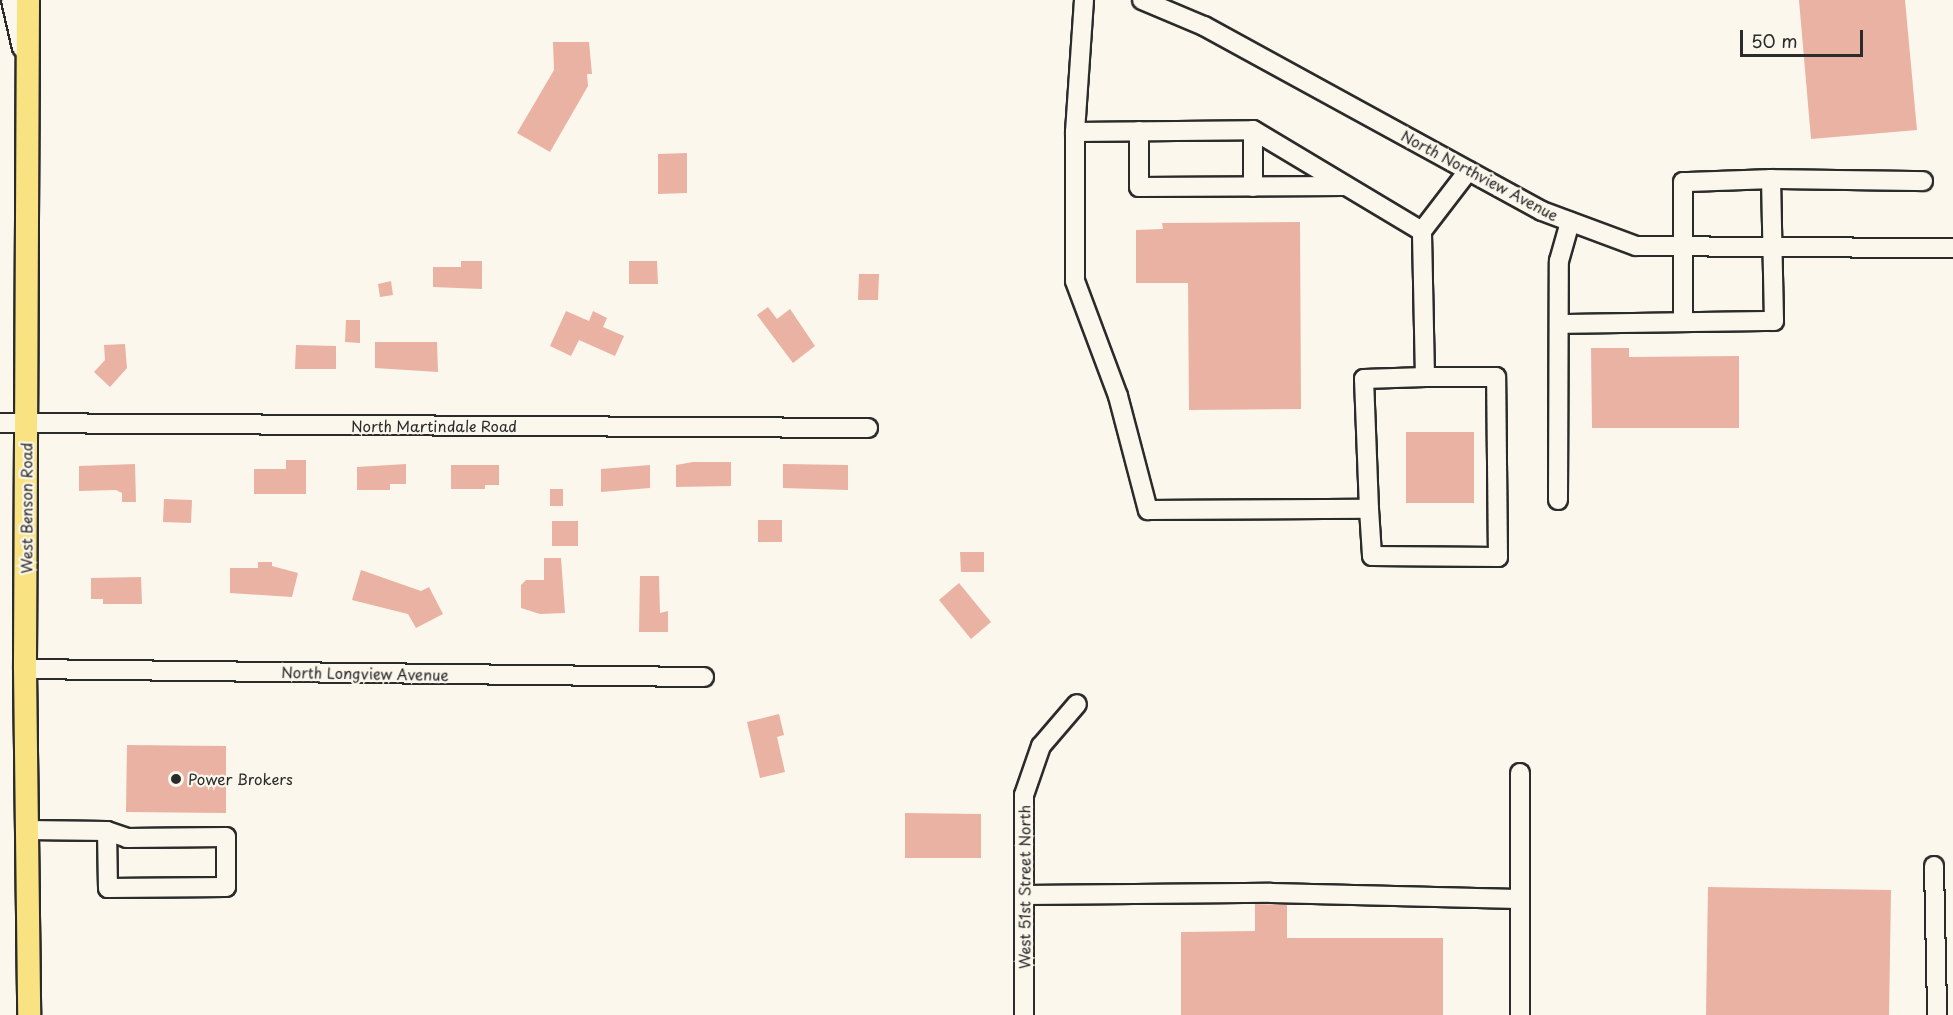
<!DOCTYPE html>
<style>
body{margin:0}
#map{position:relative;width:1953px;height:1015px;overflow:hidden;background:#fbf7ec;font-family:"Playpen Sans",sans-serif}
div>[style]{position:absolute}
.building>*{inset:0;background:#eab2a2}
.roads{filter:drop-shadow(2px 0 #2b2b2b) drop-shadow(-2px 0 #2b2b2b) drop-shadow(0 2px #2b2b2b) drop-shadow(0 -2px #2b2b2b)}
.minor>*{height:18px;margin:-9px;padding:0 9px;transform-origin:9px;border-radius:9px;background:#fbf7ec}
.major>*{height:22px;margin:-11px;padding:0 11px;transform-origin:11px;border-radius:11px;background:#f8e281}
.dots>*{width:16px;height:16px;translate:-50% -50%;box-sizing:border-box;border:3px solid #fbf7ec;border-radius:50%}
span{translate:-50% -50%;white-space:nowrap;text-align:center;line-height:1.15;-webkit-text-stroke:4.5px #fbf7ec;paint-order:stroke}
.street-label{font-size:15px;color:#2b2b2b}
.poi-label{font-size:15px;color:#2b2b2b}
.left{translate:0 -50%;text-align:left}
.scale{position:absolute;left:1740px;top:30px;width:123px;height:27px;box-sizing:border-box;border:3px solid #2b2b2b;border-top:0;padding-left:8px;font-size:18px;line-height:21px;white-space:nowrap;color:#2b2b2b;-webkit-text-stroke:4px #fbf7ec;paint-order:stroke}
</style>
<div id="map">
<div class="building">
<div style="clip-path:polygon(1799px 0,1905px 0,1917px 130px,1811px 139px)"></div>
<div style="clip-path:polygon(553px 42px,589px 42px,592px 74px,587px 74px,588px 86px,550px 152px,517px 133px,554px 70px)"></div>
<div style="clip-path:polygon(687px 153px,687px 193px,658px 194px,658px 154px)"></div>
<div style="clip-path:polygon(1300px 222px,1301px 409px,1189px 410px,1188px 283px,1136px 283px,1136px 230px,1163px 229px,1162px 223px)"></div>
<div style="clip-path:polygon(461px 261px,482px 261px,482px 289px,433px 287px,433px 267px,461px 267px)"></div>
<div style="clip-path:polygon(629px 261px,657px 261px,658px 284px,629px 284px)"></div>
<div style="clip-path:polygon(859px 274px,879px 274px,878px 300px,858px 300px)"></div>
<div style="clip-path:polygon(391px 281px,393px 295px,380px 297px,378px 284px)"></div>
<div style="clip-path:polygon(768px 307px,777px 319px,790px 309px,815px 346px,793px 363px,757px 315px)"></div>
<div style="clip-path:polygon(566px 311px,589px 321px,593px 311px,607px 318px,603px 327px,624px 336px,615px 356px,579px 340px,571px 356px,550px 346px)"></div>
<div style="clip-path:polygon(346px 320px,360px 320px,360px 343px,345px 342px)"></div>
<div style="clip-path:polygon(375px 342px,437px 342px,438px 372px,375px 368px)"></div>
<div style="clip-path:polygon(125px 344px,127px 368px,110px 387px,94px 372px,105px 360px,104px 345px)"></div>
<div style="clip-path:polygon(296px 345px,336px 346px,336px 369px,295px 369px)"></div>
<div style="clip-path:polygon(1591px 348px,1629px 348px,1629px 357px,1739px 356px,1739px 428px,1592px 428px)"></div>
<div style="clip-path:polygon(1406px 432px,1474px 432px,1474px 503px,1406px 503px)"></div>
<div style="clip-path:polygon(286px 460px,306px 460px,306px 494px,254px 494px,254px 469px,286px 469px)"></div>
<div style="clip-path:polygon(693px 462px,731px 462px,731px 486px,676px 487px,676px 465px)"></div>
<div style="clip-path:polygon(135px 464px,136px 502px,122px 502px,122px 493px,116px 490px,79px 491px,79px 466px)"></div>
<div style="clip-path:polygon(406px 464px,406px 484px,390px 484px,390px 490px,357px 490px,357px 467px)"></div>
<div style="clip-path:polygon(783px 464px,848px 465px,848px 490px,783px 488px)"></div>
<div style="clip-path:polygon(451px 465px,499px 465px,499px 485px,485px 485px,485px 489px,451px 489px)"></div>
<div style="clip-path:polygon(650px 465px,650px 488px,601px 492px,601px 469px)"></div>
<div style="clip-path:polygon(550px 489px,563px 489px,563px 506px,550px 506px)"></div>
<div style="clip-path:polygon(164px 499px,192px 500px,191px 523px,163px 522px)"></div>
<div style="clip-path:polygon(758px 520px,782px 520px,782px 542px,758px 542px)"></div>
<div style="clip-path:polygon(552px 521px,578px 521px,578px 546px,552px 546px)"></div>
<div style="clip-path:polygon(960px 552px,984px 552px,984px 572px,961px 572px)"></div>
<div style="clip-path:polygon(544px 558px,561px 558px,565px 613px,540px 614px,521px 608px,521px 585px,526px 580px,544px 580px)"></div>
<div style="clip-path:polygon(258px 562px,272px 562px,272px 566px,298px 573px,292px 597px,230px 593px,230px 568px,258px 568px)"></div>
<div style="clip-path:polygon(361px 570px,421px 591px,429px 587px,443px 614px,416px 628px,408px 614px,352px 600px)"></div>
<div style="clip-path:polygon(640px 576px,659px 576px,660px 613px,668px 611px,668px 632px,639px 632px)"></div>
<div style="clip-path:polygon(141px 577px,142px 604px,103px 604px,103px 599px,91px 599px,91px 578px)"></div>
<div style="clip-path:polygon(959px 583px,991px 622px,971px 639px,939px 600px)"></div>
<div style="clip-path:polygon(779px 714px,784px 735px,777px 737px,785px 772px,760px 778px,747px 722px)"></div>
<div style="clip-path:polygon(127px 745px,226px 746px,226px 813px,126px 812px)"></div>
<div style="clip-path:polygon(905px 813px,981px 814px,981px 858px,905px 858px)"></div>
<div style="clip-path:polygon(1708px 887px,1891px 890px,1889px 1015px,1706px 1015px)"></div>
<div style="clip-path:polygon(1255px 904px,1287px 905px,1287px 938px,1443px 938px,1443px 1015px,1181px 1015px,1181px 932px,1255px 931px)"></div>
</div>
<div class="roads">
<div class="minor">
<div style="left:11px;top:0;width:49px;rotate:77.1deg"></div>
<div style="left:1084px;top:0;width:132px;rotate:93.9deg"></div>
<div style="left:1075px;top:132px;width:178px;rotate:-0.6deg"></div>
<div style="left:1253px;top:130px;width:197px;rotate:30.9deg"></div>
<div style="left:1422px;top:231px;width:76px;rotate:-52.5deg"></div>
<div style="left:1142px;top:0;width:67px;rotate:22.8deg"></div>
<div style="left:1204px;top:26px;width:385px;rotate:28.7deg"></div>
<div style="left:1542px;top:211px;width:100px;rotate:20.4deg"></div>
<div style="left:1636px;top:246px;width:317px;rotate:0.4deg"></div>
<div style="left:1139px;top:131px;width:56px;rotate:90deg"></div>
<div style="left:1139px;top:187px;width:206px;rotate:-0.3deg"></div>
<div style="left:1075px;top:132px;width:149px;rotate:90deg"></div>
<div style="left:1075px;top:281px;width:123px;rotate:69.5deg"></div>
<div style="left:1118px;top:396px;width:118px;rotate:75.3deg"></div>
<div style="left:1148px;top:510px;width:221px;rotate:-0.3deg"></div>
<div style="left:1369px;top:509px;width:47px;rotate:86.3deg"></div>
<div style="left:1372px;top:556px;width:126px;rotate:0.5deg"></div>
<div style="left:1498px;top:557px;width:180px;rotate:-90.6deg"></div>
<div style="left:1496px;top:377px;width:71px;rotate:180deg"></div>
<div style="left:1425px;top:377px;width:146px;rotate:-91.2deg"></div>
<div style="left:1771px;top:179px;width:152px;rotate:0.8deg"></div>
<div style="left:1253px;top:187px;width:57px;rotate:-90deg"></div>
<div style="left:1559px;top:324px;width:215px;rotate:-0.8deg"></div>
<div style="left:1774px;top:321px;width:142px;rotate:-91.2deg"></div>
<div style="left:1771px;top:179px;width:88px;rotate:178deg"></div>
<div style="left:1683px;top:182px;width:140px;rotate:90deg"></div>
<div style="left:0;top:423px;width:868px;rotate:0.33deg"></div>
<div style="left:1558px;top:500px;width:239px;rotate:-89.8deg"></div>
<div style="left:1559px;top:261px;width:41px;rotate:-74.2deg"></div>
<div style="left:1369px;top:509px;width:130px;rotate:-92.2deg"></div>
<div style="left:1364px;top:379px;width:61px;rotate:-1.9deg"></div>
<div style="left:25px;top:669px;width:679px;rotate:0.68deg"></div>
<div style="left:27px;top:830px;width:80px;rotate:0.7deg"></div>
<div style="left:107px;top:831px;width:21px;rotate:19deg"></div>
<div style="left:127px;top:838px;width:99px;rotate:-0.6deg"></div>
<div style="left:226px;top:837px;width:50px;rotate:90deg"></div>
<div style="left:226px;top:887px;width:118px;rotate:179.5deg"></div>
<div style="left:108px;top:888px;width:57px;rotate:-91deg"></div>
<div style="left:1934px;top:866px;width:149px;rotate:88.8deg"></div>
<div style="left:1025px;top:895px;width:246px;rotate:-0.5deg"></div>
<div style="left:1271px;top:893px;width:247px;rotate:1.4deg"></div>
<div style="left:1024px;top:1015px;width:220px;rotate:-90deg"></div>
<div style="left:1024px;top:795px;width:52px;rotate:-70.9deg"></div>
<div style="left:1041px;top:746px;width:55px;rotate:-49.4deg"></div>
<div style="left:1520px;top:1015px;width:242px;rotate:-90deg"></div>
</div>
<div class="major">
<div style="left:28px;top:0;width:669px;rotate:90.26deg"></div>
<div style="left:25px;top:669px;width:346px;rotate:89.3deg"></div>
</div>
</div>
<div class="dots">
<div style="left:176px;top:779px;background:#2b2b2b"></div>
</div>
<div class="street-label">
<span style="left:1480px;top:175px;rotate:28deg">North Northview Avenue</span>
<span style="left:434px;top:426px">North Martindale Road</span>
<span style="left:26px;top:508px;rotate:-90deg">West Benson Road</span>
<span style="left:365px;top:673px;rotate:1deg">North Longview Avenue</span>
<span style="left:1024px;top:887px;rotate:-90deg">West 51st Street North</span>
</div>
<div class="poi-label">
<span class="left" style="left:188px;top:779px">Power Brokers</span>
</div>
<div class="scale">50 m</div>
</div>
